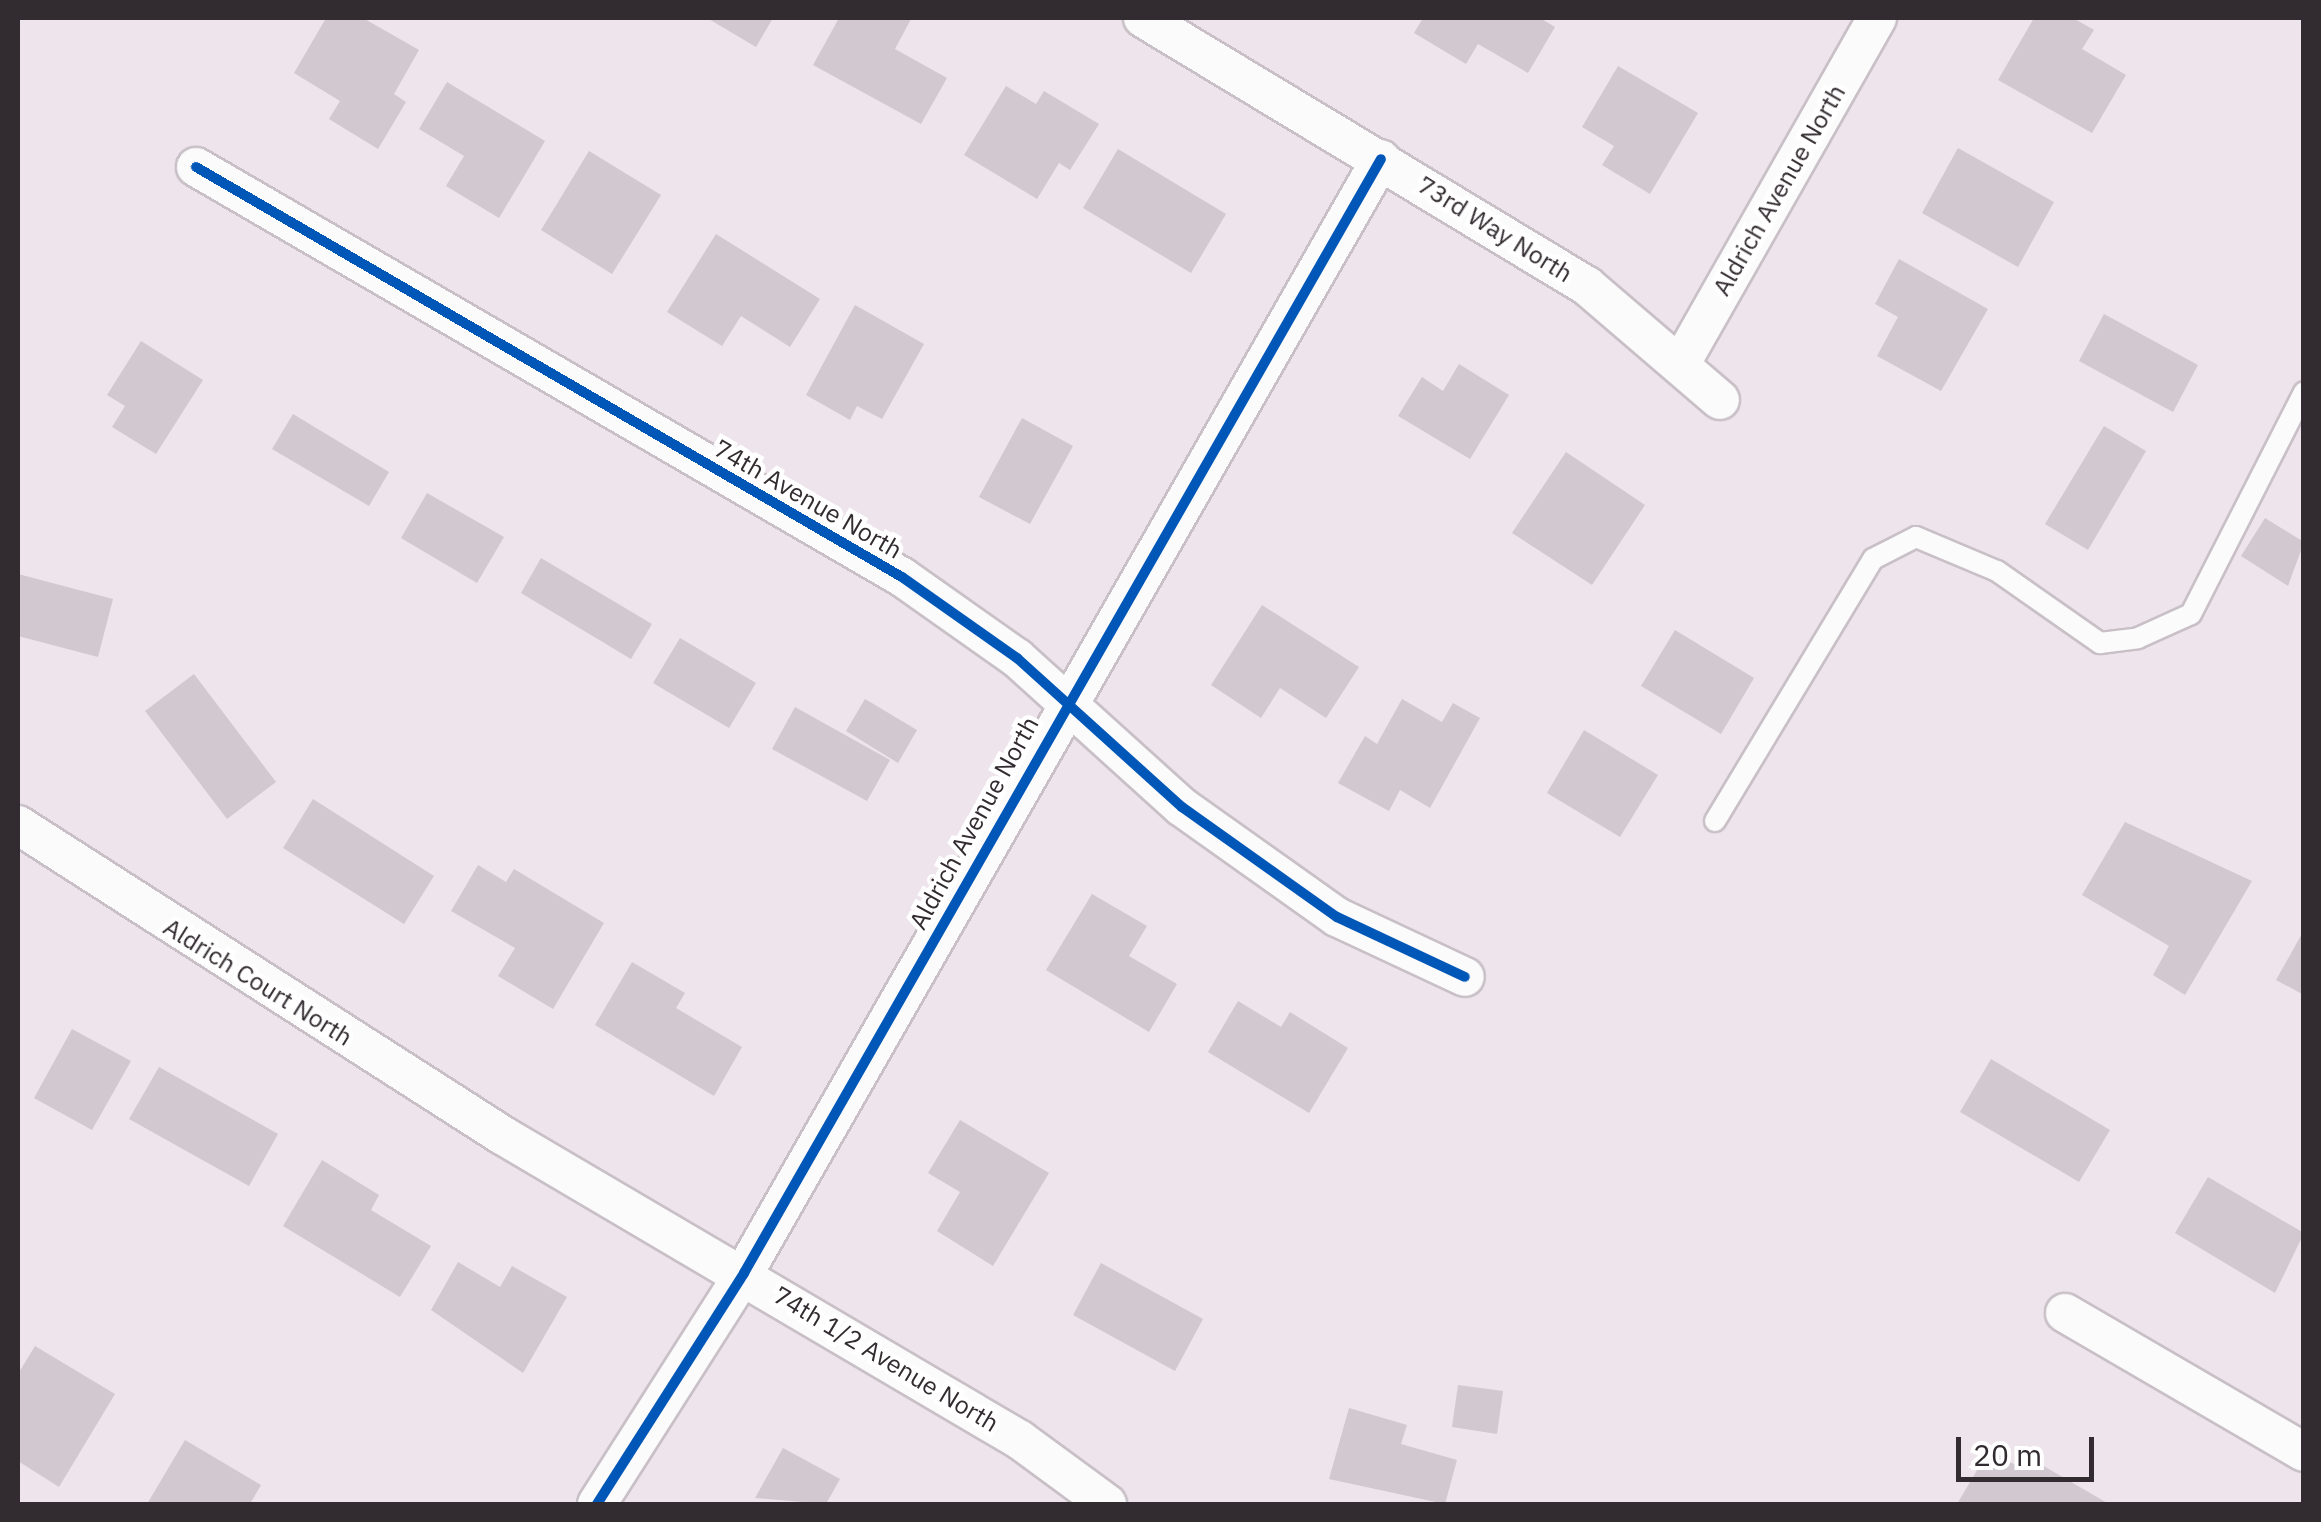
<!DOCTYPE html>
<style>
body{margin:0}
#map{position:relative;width:2321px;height:1522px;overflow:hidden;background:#eee4ec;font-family:"IBM Plex Sans",sans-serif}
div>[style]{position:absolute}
.building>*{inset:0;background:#d1c9cf}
.roads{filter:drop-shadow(2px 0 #c8c0c6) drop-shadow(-2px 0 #c8c0c6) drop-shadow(0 2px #c8c0c6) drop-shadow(0 -2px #c8c0c6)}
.lane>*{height:20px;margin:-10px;padding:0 10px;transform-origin:10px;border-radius:10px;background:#fcfbfc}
.street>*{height:38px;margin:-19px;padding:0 19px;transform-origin:19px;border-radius:19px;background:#fcfbfc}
.cycleway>*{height:10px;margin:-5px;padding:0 5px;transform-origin:5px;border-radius:5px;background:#0057b8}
span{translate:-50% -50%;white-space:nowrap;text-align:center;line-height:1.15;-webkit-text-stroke:9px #fff;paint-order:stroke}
.street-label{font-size:25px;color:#322b30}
.frame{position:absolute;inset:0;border:20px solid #322b30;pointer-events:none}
.scale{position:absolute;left:1956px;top:1437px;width:138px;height:45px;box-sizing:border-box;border:5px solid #322b30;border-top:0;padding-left:12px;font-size:30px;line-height:35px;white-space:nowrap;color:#322b30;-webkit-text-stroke:8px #fff;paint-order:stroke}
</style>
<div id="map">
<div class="building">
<div style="clip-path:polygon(326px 18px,363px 18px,419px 50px,394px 94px,406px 102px,378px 149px,329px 119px,340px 101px,294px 73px)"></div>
<div style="clip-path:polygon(707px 18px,773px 18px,756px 47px)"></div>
<div style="clip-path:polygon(839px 18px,911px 19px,895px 49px,947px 78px,921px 124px,813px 65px)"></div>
<div style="clip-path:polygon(1423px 18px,1540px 18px,1555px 27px,1528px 73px,1478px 44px,1466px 64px,1414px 33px)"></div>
<div style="clip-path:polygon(2034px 18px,2073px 18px,2094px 30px,2082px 49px,2126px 75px,2092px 133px,1998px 80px)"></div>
<div style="clip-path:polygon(1618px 66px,1698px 113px,1650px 194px,1602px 165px,1614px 146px,1582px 127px)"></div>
<div style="clip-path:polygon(447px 82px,545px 141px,499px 218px,446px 186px,464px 156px,419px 129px)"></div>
<div style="clip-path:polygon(1006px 86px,1036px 104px,1044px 91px,1099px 124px,1070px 170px,1059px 163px,1037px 199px,964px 155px)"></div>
<div style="clip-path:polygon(1958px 148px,2054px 202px,2018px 267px,1922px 213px)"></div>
<div style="clip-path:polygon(1118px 149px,1226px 214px,1191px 273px,1083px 208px)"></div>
<div style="clip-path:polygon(589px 151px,661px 195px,612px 274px,541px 230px)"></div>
<div style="clip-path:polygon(716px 234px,820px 299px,790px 347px,741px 316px,722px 346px,667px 312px)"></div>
<div style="clip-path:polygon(1899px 259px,1988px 309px,1941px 391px,1877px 356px,1898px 317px,1875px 304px)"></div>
<div style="clip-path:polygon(855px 305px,924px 344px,882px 419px,857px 406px,850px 420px,806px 395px)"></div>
<div style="clip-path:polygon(2104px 314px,2198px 365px,2173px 412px,2079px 361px)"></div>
<div style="clip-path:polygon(141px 341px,203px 380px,156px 454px,112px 427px,125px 406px,107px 395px)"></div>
<div style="clip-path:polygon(1459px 364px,1509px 395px,1470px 459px,1398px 416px,1422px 377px,1443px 391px)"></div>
<div style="clip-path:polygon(293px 414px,389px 472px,369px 506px,272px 449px)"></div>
<div style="clip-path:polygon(1022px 418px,1073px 446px,1030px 524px,979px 497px)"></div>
<div style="clip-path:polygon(2104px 426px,2146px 451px,2088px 550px,2045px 524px)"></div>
<div style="clip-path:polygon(1566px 452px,1645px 505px,1592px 585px,1512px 533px)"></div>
<div style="clip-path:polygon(427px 493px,504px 537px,477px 583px,401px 538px)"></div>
<div style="clip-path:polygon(2265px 518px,2304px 542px,2288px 586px,2241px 556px)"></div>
<div style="clip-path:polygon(541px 558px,652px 624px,631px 659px,521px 593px)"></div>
<div style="clip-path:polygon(18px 574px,113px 599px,98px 657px,18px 636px)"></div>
<div style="clip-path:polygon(1262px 605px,1359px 667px,1326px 718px,1280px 688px,1261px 718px,1211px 685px)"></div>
<div style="clip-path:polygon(1675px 630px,1754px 678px,1721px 734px,1641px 686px)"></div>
<div style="clip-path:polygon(680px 638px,756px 683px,729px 728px,653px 683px)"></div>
<div style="clip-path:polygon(194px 674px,276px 782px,227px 819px,145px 711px)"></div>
<div style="clip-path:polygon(865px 699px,917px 730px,898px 763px,846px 731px)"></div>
<div style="clip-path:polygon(1402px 699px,1442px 722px,1453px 703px,1480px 718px,1430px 808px,1400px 790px,1389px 811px,1338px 783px,1365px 736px,1377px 744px)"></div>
<div style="clip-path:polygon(795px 707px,890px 760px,867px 801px,772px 749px)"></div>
<div style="clip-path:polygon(1584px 730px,1658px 775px,1620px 837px,1547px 793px)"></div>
<div style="clip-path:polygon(313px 799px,434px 876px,404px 924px,283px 848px)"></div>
<div style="clip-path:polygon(2125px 822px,2252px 881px,2185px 995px,2153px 975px,2169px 946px,2082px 895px)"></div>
<div style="clip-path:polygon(478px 865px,506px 882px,514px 869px,604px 923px,553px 1009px,498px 976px,515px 948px,451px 911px)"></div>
<div style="clip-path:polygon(1092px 894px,1147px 926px,1129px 956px,1177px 984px,1149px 1032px,1046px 970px)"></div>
<div style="clip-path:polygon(2304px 930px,2304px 995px,2276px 980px)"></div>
<div style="clip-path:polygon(632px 962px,685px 993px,676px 1008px,742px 1047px,714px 1096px,595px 1025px)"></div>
<div style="clip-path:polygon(1238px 1001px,1281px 1027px,1290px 1012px,1348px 1048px,1309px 1113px,1208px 1052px)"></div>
<div style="clip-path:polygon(72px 1029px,131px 1061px,92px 1130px,34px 1098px)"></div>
<div style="clip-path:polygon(1991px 1059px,2110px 1130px,2079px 1182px,1960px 1112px)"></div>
<div style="clip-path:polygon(159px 1067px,278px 1134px,249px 1186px,129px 1119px)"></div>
<div style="clip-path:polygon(960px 1120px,1049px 1173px,993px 1266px,937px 1231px,960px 1192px,928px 1173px)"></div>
<div style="clip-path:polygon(322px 1160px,379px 1195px,371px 1210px,431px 1246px,400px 1297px,283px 1226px)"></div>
<div style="clip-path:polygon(2208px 1177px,2304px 1233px,2275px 1293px,2175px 1233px)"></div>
<div style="clip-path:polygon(458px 1262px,500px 1287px,512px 1266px,567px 1297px,523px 1373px,431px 1310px)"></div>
<div style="clip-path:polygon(1101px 1263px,1203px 1319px,1175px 1371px,1073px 1315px)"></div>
<div style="clip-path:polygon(35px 1346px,115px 1394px,59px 1487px,18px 1461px,18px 1374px)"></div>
<div style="clip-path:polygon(1458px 1385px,1503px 1391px,1497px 1434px,1452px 1427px)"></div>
<div style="clip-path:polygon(1349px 1408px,1407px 1425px,1401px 1444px,1457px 1460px,1445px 1504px,1329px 1479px)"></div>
<div style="clip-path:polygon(185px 1440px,261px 1485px,250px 1504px,147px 1504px)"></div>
<div style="clip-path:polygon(783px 1448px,840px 1479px,826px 1504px,755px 1498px)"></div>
<div style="clip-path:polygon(1989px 1450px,2021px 1468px,2028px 1457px,2109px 1504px,1957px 1504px)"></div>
</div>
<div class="roads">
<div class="lane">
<div style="left:1715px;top:821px;width:306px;rotate:-58.9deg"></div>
<div style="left:1873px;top:559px;width:48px;rotate:-27.1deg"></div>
<div style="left:1916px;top:537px;width:88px;rotate:22.8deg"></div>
<div style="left:1997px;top:571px;width:126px;rotate:35deg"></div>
<div style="left:2100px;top:643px;width:38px;rotate:-7deg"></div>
<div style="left:2138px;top:638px;width:58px;rotate:-24.4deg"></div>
<div style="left:2191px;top:614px;width:249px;rotate:-63deg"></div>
</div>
<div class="street">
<div style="left:1143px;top:18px;width:519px;rotate:31.12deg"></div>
<div style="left:1587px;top:286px;width:175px;rotate:40.6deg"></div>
<div style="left:196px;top:167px;width:816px;rotate:30.15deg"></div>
<div style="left:902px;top:577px;width:141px;rotate:35.2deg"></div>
<div style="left:1017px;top:658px;width:222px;rotate:42.1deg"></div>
<div style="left:1182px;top:807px;width:190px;rotate:35.4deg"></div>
<div style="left:1337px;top:917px;width:141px;rotate:25.1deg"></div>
<div style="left:1681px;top:363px;width:397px;rotate:-60.4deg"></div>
<div style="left:18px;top:825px;width:575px;rotate:32.64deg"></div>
<div style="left:502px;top:1135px;width:601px;rotate:30.49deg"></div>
<div style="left:1020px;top:1440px;width:108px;rotate:36.3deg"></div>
<div style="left:2065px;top:1313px;width:276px;rotate:30.2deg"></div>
<div style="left:597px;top:1504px;width:274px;rotate:-57.5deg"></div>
<div style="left:744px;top:1273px;width:1283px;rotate:-60.24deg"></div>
</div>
</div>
<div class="cycleway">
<div style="left:196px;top:167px;width:816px;rotate:30.15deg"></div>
<div style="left:902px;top:577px;width:141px;rotate:35.2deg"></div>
<div style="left:1017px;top:658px;width:222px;rotate:42.1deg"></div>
<div style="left:1182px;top:807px;width:190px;rotate:35.4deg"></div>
<div style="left:1337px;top:917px;width:141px;rotate:25.1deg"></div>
<div style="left:597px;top:1504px;width:274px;rotate:-57.5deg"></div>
<div style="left:744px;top:1273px;width:1283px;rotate:-60.24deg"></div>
</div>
<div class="street-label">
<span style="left:1779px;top:190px;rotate:-60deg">Aldrich Avenue North</span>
<span style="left:1495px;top:229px;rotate:32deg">73rd Way North</span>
<span style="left:808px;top:499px;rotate:30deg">74th Avenue North</span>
<span style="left:974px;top:823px;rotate:-61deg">Aldrich Avenue North</span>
<span style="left:258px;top:982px;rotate:32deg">Aldrich Court North</span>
<span style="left:886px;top:1359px;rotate:31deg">74th 1/2 Avenue North</span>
</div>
<div class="frame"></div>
<div class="scale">20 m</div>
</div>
